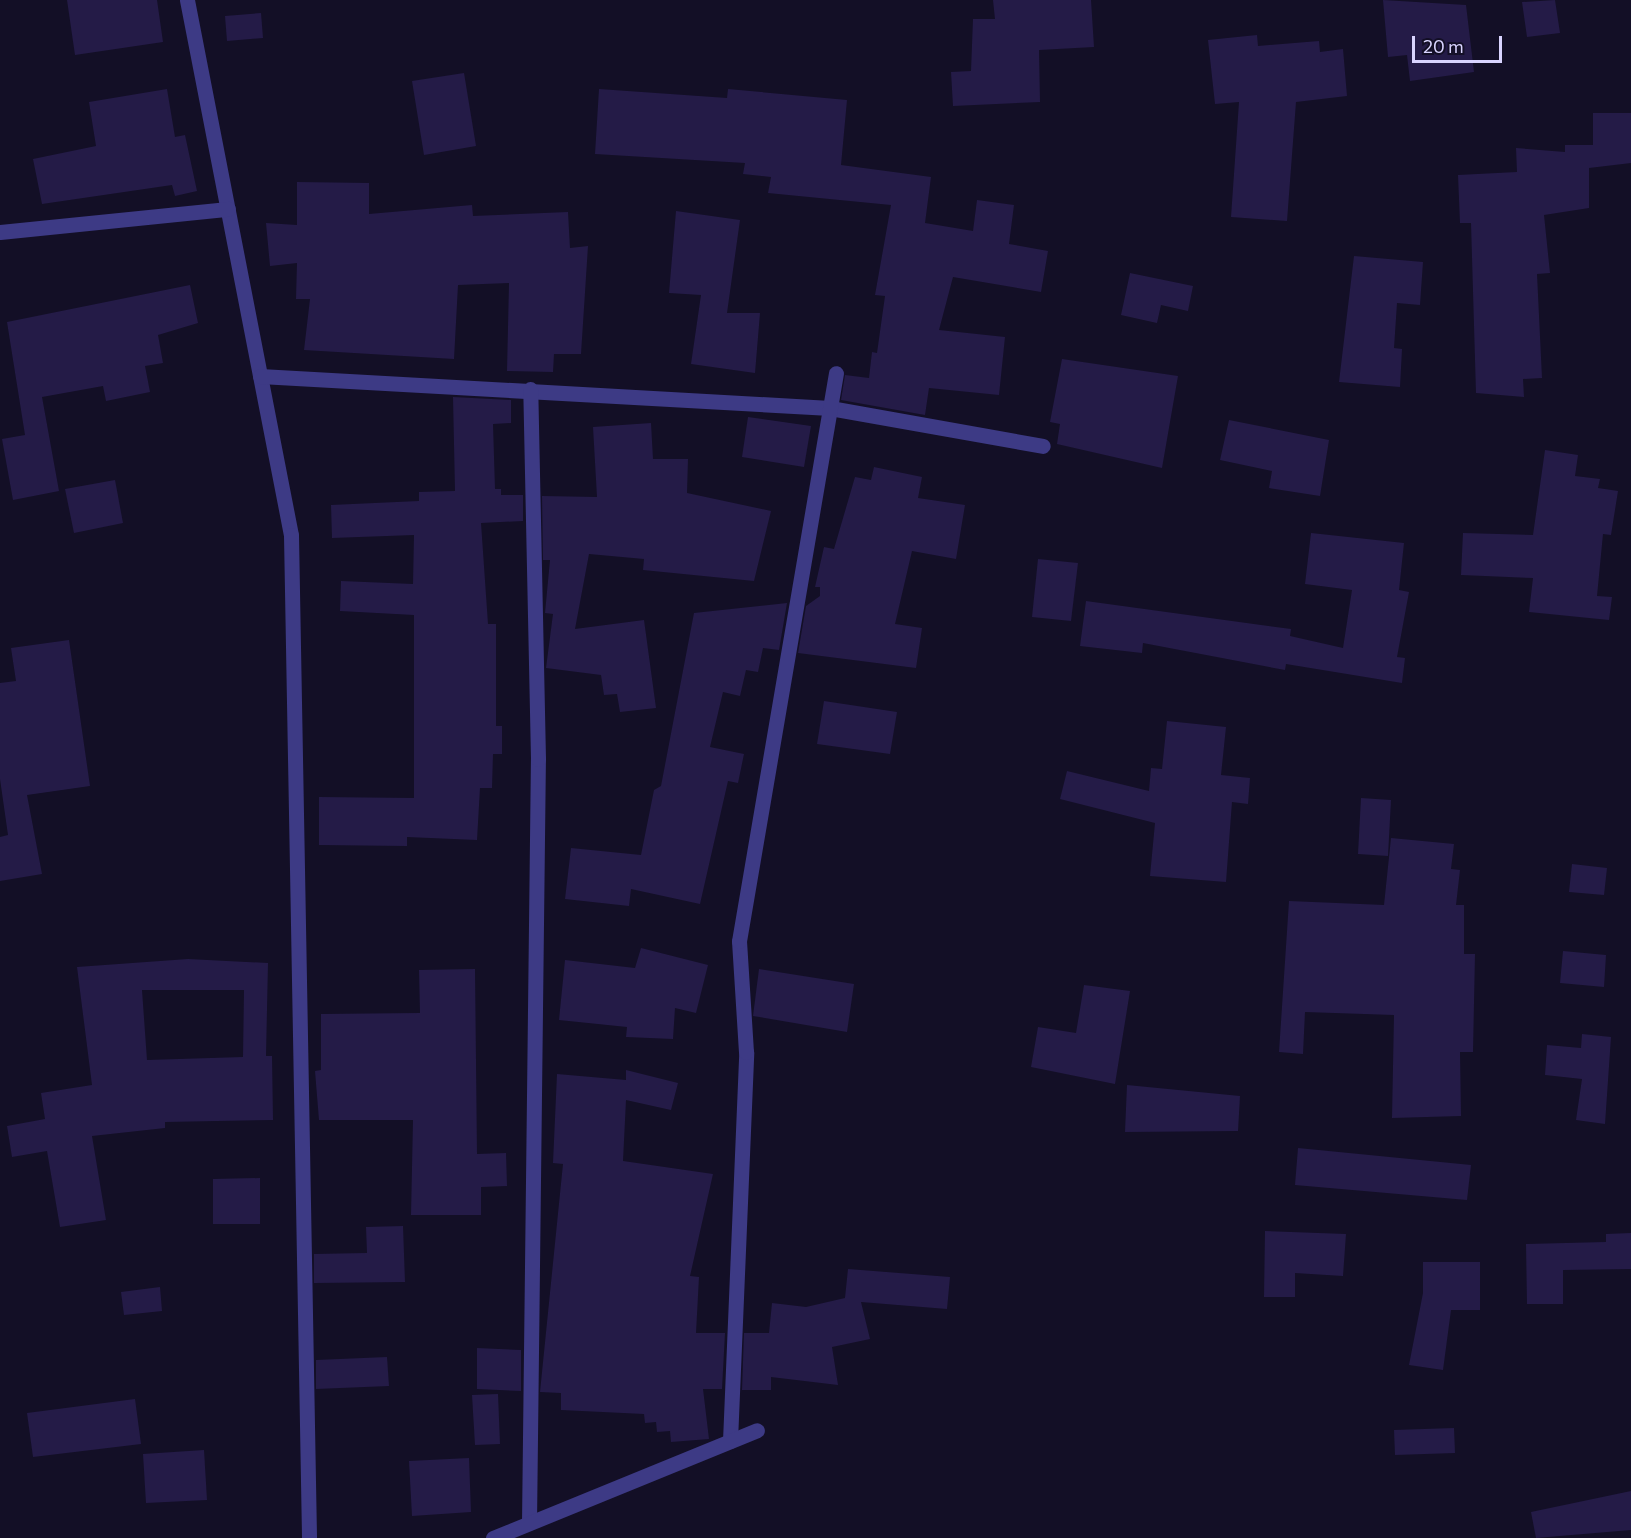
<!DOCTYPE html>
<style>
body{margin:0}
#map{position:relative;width:1631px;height:1538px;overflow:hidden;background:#130f26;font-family:Commissioner,sans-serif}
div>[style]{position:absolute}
.building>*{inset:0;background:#241b47}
.street>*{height:15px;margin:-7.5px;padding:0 7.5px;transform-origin:7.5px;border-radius:7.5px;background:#3d3a85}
span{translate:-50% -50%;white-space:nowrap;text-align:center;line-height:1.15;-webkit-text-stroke:4.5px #130f26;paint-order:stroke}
.scale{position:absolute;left:1412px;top:36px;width:90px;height:27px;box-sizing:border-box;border:3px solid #d9d4ff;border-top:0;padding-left:8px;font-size:18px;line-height:21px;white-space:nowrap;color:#d9d4ff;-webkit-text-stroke:4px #130f26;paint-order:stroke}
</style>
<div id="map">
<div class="building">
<div style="clip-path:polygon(67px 0,157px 0,163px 42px,75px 55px)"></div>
<div style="clip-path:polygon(993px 0,1091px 0,1094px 47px,1039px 50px,1040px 102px,953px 106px,951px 72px,971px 71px,973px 19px,995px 19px)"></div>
<div style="clip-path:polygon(1383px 0,1466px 5px,1474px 72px,1410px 81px,1407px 55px,1388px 57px)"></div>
<div style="clip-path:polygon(1555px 0,1560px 33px,1527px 37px,1522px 2px)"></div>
<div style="clip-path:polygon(261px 13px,263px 38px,227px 41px,225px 16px)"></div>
<div style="clip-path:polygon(1257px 35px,1258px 46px,1319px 41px,1320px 52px,1343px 49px,1347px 96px,1296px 102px,1287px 221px,1231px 217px,1239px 102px,1215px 104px,1208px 40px)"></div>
<div style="clip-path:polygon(464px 73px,476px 146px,424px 155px,412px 81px)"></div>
<div style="clip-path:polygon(167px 89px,175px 137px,185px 135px,197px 191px,175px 196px,172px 185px,42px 204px,33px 159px,96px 146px,89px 102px)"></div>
<div style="clip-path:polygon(599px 89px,727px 98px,728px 89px,847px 100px,841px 165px,931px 177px,925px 223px,973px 231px,977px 200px,1014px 205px,1009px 244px,1048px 251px,1041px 292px,953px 277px,939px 330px,1005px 337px,999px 395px,929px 388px,925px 415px,841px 400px,845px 375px,869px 378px,872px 352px,877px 353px,885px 296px,875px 295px,891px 205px,768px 193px,771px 177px,743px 174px,745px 163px,595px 154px)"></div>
<div style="clip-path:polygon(1593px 113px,1631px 113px,1631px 163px,1589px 168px,1589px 208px,1544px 215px,1550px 273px,1537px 274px,1542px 378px,1523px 379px,1524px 397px,1476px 393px,1471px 223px,1460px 223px,1458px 175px,1517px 172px,1516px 148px,1565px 152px,1565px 145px,1593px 145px)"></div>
<div style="clip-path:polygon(297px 182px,369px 183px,369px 214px,472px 205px,473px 216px,568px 212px,570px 248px,588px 246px,581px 354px,554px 354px,553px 372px,507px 371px,509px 283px,458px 285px,454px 359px,304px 350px,310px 299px,296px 299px,297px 263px,270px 266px,266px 223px,297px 225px)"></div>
<div style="clip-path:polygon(676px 211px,740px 220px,727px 313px,760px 313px,755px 373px,691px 364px,701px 295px,669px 293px)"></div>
<div style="clip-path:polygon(1354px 256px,1423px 262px,1420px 305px,1397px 303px,1394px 348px,1402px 349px,1400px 387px,1339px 382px)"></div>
<div style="clip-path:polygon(1130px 273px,1193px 286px,1188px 311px,1161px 305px,1157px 323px,1121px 315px)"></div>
<div style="clip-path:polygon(190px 285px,198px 323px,158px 335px,163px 363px,145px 366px,150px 392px,106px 401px,103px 386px,42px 397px,59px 491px,13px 500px,2px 439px,25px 435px,7px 322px)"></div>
<div style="clip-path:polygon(1062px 359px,1178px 376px,1162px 468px,1057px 444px,1060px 424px,1050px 422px)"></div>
<div style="clip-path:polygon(453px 397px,511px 400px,511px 423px,493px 424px,495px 489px,501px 489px,501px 495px,523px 495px,523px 521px,481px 523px,488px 624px,496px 624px,496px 726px,502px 726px,502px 754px,493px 754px,492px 788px,480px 788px,477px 840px,407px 837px,407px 846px,319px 845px,319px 797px,414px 798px,414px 615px,340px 611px,341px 581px,413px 584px,414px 535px,332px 538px,331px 505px,419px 501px,419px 492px,455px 491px)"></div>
<div style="clip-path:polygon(748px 417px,811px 426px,804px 467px,742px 457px)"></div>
<div style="clip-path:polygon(1229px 420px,1329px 440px,1320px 496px,1269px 488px,1272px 471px,1220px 460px)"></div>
<div style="clip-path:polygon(651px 423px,653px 459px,688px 459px,687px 493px,771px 511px,754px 581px,643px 570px,644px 559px,589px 554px,575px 629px,644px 620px,656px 708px,620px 712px,617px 694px,604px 695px,601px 675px,546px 668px,553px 614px,545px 613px,550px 560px,543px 560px,542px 496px,597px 497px,593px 427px)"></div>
<div style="clip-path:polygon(1545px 450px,1578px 455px,1575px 476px,1600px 479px,1598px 488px,1618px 491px,1611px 535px,1603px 534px,1597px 596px,1612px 597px,1609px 620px,1529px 612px,1533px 578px,1461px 575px,1463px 533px,1533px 535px)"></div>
<div style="clip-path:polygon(874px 467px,922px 477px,918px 498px,965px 505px,956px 559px,912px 551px,895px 624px,922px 628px,916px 668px,798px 653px,806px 606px,820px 596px,820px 587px,815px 587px,824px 547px,834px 549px,855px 477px,871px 480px)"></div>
<div style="clip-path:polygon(115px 480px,123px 523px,74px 533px,65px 489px)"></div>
<div style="clip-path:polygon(1311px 533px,1404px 543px,1399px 590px,1409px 592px,1397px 657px,1405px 658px,1402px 683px,1286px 664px,1285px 670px,1143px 643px,1142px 653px,1080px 646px,1086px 601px,1291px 629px,1290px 636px,1343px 648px,1352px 590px,1305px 584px)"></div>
<div style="clip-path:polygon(1038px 559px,1078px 563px,1071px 621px,1032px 617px)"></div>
<div style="clip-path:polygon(787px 603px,779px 650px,763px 648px,758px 672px,746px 670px,740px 696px,723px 692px,710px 747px,744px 754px,738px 783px,728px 781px,700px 904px,631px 889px,629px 906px,565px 899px,571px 848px,641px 855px,654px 790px,661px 786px,694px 613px)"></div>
<div style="clip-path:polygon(69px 640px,90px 786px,27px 795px,42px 874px,0 881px,0 837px,8px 835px,0 779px,0 683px,16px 681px,11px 648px)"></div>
<div style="clip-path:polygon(824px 701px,897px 712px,890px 754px,817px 744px)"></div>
<div style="clip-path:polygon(1167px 721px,1226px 727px,1221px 775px,1250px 778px,1248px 804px,1232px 802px,1226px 882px,1150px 876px,1155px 823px,1060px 799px,1067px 771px,1149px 791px,1151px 768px,1162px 769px)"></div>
<div style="clip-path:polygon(1361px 798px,1391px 800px,1388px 856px,1358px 854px)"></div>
<div style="clip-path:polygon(1391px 838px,1454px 844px,1451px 869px,1460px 870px,1456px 905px,1464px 905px,1464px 954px,1475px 954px,1473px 1052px,1460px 1052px,1461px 1116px,1392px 1118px,1394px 1015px,1305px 1012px,1303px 1054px,1279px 1052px,1289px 901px,1384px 905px)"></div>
<div style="clip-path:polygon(1572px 864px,1607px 868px,1604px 895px,1569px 892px)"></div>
<div style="clip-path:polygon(641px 948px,708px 965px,696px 1013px,675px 1008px,673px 1039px,626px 1037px,627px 1027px,559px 1020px,565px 960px,635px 968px)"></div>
<div style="clip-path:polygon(1563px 951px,1606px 955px,1604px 987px,1560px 983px)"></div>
<div style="clip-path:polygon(evenodd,188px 959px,268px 963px,266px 1056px,272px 1056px,273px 1120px,165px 1122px,165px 1128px,92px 1136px,106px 1220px,60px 1227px,47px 1151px,12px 1157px,7px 1126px,45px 1119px,41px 1093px,92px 1085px,77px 967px,188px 959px,142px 990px,244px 990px,243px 1057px,147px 1060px,142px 990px)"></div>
<div style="clip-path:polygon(475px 969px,477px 1154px,506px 1153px,507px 1186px,481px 1187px,481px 1215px,411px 1215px,413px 1120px,319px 1120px,315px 1071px,321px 1070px,321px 1014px,420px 1013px,419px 970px)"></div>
<div style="clip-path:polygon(759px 969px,854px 984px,847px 1032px,753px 1016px)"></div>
<div style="clip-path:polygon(1084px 985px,1130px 991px,1115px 1084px,1031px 1067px,1038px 1027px,1076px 1033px)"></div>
<div style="clip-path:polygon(1582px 1034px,1611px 1037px,1605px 1124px,1576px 1120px,1582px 1079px,1545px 1075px,1547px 1045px,1581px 1048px)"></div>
<div style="clip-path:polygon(626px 1070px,678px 1083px,671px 1110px,626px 1100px,623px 1161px,713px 1174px,690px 1276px,699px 1277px,696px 1333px,725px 1333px,722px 1389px,703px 1389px,709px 1439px,671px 1442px,670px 1431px,657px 1432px,656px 1422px,645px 1423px,644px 1414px,561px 1410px,561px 1393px,540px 1392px,563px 1164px,553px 1163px,557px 1074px,626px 1080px)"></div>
<div style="clip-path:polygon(1127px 1085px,1240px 1096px,1238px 1131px,1125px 1132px)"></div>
<div style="clip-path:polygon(1298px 1148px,1471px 1165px,1467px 1200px,1295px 1185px)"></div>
<div style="clip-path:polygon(260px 1178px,260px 1224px,213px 1224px,213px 1179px)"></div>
<div style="clip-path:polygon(403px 1226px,405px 1282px,314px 1283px,314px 1254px,367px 1253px,366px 1227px)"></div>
<div style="clip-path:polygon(1265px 1231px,1346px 1234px,1343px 1276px,1295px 1273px,1295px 1297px,1264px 1297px)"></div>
<div style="clip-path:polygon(1631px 1233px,1631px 1269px,1563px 1270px,1563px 1304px,1527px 1304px,1526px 1244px,1606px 1242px,1606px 1234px)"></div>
<div style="clip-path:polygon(1423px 1262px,1480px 1262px,1480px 1310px,1451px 1310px,1443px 1370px,1409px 1365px,1423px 1293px)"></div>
<div style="clip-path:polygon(848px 1269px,950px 1277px,947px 1309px,861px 1302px,870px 1339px,832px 1347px,838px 1385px,771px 1377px,771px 1390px,742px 1390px,744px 1333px,769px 1333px,772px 1303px,806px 1307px,845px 1298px)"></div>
<div style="clip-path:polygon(160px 1287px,162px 1311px,124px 1315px,121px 1292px)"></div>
<div style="clip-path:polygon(477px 1348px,521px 1350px,521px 1391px,477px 1389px)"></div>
<div style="clip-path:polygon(387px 1357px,389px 1386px,316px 1389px,316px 1360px)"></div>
<div style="clip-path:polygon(498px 1394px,500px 1444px,475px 1445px,472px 1395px)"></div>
<div style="clip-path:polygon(135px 1399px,141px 1444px,33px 1457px,27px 1413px)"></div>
<div style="clip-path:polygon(1454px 1428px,1455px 1453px,1395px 1455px,1394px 1430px)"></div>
<div style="clip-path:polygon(204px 1450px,207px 1500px,146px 1503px,143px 1454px)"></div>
<div style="clip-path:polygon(469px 1458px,471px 1512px,412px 1516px,409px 1461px)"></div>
<div style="clip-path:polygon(1631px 1491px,1631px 1530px,1536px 1538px,1531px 1512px)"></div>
</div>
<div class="street">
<div style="left:187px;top:0;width:545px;rotate:79deg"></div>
<div style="left:291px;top:535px;width:1003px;rotate:88.97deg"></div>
<div style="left:0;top:232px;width:229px;rotate:-5.8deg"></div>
<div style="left:260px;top:376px;width:571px;rotate:3.21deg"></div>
<div style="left:830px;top:408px;width:216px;rotate:10.1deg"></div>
<div style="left:730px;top:1441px;width:389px;rotate:-87.6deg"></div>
<div style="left:746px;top:1052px;width:111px;rotate:-93.6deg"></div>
<div style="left:739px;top:941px;width:576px;rotate:-80.31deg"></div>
<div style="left:529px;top:1523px;width:764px;rotate:-89.33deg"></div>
<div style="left:538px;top:759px;width:370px;rotate:-91.2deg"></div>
<div style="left:493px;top:1538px;width:285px;rotate:-22.2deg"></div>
</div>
<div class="scale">20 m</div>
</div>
